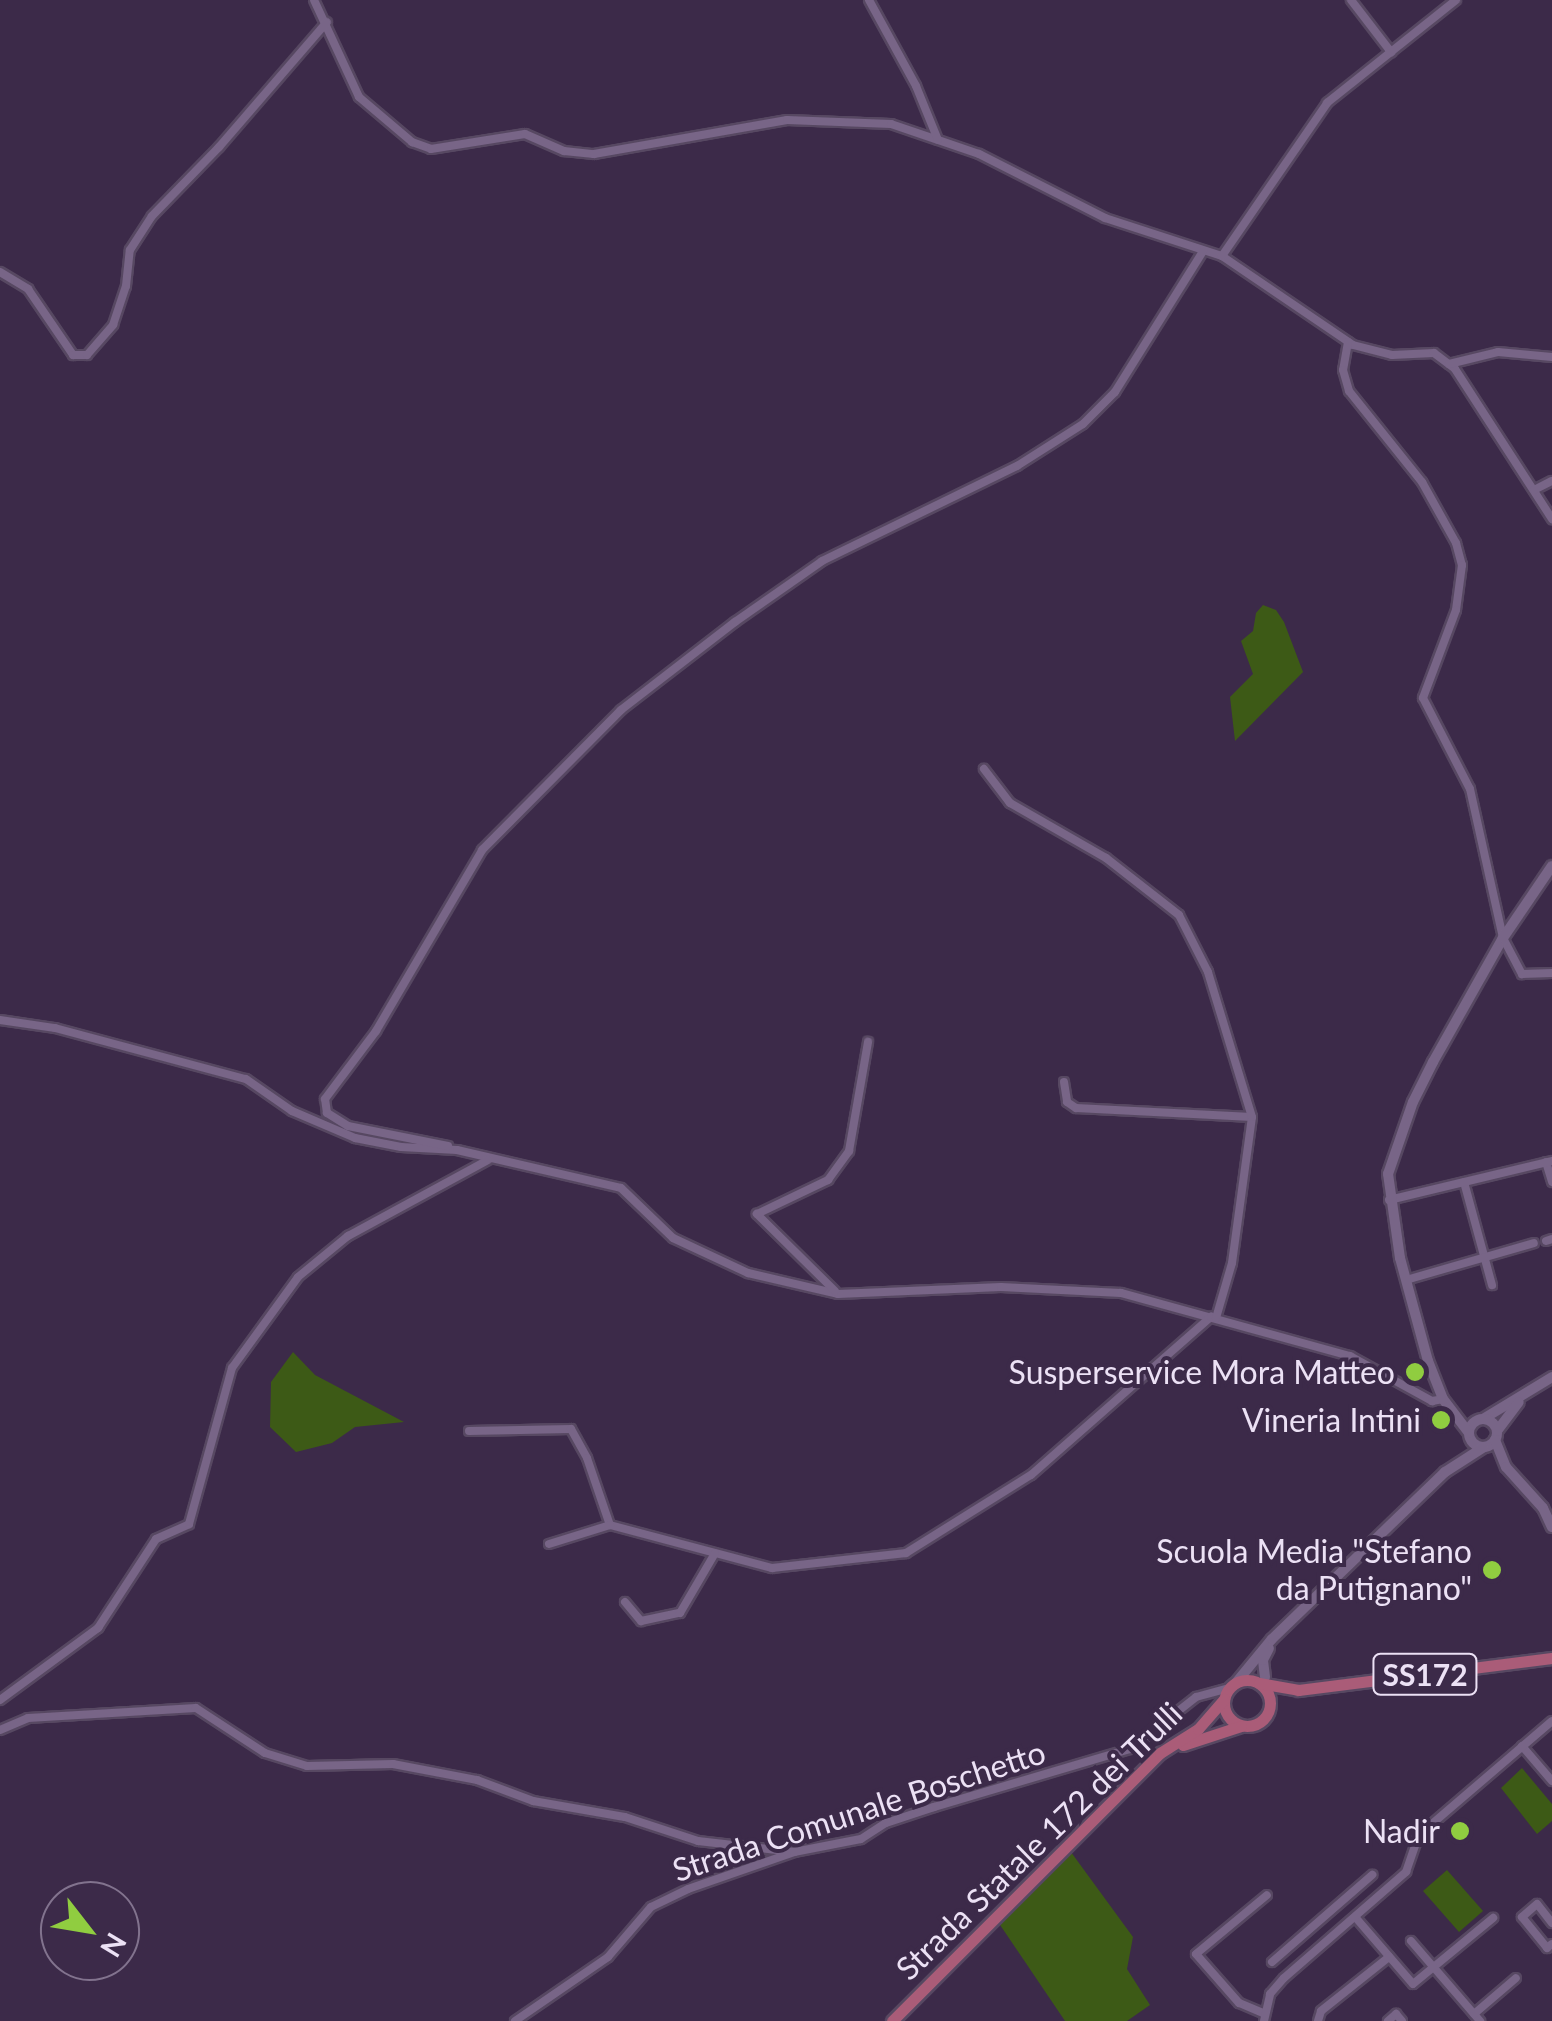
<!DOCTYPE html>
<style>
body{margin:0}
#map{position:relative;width:1552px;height:2021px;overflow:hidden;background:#3c2a49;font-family:Lato,sans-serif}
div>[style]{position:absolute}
.green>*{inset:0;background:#3d5a16}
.roads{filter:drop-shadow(2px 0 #574862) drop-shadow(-2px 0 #574862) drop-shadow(0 2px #574862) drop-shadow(0 -2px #574862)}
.street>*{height:8px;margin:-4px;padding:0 4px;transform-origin:4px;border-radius:4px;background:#786587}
.secondary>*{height:10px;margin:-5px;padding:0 5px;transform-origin:5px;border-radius:5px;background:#786587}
.secondary>.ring{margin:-5px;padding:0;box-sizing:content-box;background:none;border:10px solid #786587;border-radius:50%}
.primary>*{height:11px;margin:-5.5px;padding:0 5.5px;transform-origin:5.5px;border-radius:5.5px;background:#aa5c78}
.primary>.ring{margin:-5.5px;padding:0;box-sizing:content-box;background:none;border:11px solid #aa5c78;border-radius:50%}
.dots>*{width:28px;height:28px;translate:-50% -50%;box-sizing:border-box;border:5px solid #3c2a49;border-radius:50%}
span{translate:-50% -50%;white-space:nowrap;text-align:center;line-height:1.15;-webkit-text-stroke:8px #3c2a49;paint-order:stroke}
.shield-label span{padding:2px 8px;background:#3c2a49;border:2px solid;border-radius:8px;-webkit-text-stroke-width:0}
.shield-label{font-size:30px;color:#ece1f5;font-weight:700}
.poi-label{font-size:32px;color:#ece1f5}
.right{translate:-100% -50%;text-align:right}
.street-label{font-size:32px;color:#ece1f5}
.north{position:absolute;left:40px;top:1881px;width:100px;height:100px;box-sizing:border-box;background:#3c2a49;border:2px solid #82738e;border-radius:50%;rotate:121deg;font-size:28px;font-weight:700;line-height:40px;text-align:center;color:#ece1f5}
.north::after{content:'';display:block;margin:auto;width:35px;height:45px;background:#90cd40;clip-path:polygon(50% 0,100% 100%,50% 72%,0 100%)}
</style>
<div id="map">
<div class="green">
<div style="clip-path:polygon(1263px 605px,1276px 610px,1284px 622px,1303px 672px,1235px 741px,1230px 697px,1253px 674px,1241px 641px,1253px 631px,1256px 613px)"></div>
<div style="clip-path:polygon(293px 1352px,315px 1375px,404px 1422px,355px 1427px,332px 1443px,296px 1452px,270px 1427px,271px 1382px)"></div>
<div style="clip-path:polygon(1522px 1768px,1552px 1804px,1552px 1821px,1537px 1834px,1501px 1788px)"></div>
<div style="clip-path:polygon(1068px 1848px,1133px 1937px,1127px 1969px,1150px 2005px,1127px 2021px,1065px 2021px,996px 1919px)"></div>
<div style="clip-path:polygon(1447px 1870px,1483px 1911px,1459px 1932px,1423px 1891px)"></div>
</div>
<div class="roads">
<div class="street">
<div style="left:314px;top:0;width:107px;rotate:65.1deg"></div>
<div style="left:359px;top:97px;width:70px;rotate:40.3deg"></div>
<div style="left:412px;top:142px;width:20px;rotate:20deg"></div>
<div style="left:431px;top:149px;width:95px;rotate:-9.1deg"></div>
<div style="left:525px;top:134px;width:43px;rotate:23.6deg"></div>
<div style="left:564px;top:151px;width:30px;rotate:6deg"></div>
<div style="left:594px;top:154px;width:196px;rotate:-10deg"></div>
<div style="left:787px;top:120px;width:104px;rotate:2.2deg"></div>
<div style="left:891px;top:124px;width:93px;rotate:18.8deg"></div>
<div style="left:979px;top:154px;width:141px;rotate:26.9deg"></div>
<div style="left:1105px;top:218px;width:123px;rotate:18deg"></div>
<div style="left:1222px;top:256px;width:158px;rotate:34.2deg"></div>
<div style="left:1353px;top:345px;width:40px;rotate:14.4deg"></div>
<div style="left:1392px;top:355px;width:42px;rotate:-2.7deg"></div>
<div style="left:1434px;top:353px;width:26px;rotate:37deg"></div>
<div style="left:1455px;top:369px;width:179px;rotate:57.1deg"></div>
<div style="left:869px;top:0;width:98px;rotate:61.3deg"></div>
<div style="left:916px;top:86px;width:58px;rotate:67.8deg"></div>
<div style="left:1351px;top:0;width:66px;rotate:52.4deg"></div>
<div style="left:1222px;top:256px;width:186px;rotate:-55.5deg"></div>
<div style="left:1327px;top:103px;width:165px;rotate:-38.6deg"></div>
<div style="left:0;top:272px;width:33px;rotate:31deg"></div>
<div style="left:28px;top:289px;width:80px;rotate:55.7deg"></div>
<div style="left:73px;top:355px;width:14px"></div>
<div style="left:87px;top:355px;width:40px;rotate:-49deg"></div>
<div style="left:113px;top:325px;width:41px;rotate:-71.6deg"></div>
<div style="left:126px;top:286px;width:36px;rotate:-84deg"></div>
<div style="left:130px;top:250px;width:40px;rotate:-57.1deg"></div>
<div style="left:152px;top:216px;width:96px;rotate:-45.8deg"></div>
<div style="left:219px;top:147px;width:165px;rotate:-49.2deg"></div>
<div style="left:1348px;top:342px;width:28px;rotate:100deg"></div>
<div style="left:1343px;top:370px;width:22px;rotate:74deg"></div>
<div style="left:1349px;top:391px;width:117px;rotate:51.3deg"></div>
<div style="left:1422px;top:482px;width:70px;rotate:60.9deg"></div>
<div style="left:1456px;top:543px;width:23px;rotate:75deg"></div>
<div style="left:1462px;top:565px;width:45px;rotate:97.6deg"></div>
<div style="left:1456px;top:610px;width:94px;rotate:110.6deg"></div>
<div style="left:1423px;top:698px;width:102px;rotate:62.7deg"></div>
<div style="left:1470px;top:789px;width:153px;rotate:77.5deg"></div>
<div style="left:1503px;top:938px;width:41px;rotate:62.2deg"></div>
<div style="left:1522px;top:974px;width:30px;rotate:-2deg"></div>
<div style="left:1449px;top:364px;width:50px;rotate:-13.8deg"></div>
<div style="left:1498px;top:352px;width:54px;rotate:5.3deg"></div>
<div style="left:1534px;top:490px;width:20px;rotate:-27deg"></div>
<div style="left:0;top:1020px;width:56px;rotate:8.3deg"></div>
<div style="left:55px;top:1028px;width:198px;rotate:15deg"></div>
<div style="left:246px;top:1079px;width:56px;rotate:34.8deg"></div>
<div style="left:292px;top:1111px;width:69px;rotate:23.2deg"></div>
<div style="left:355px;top:1138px;width:47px;rotate:11.1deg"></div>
<div style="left:401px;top:1147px;width:56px;rotate:3.1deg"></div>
<div style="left:457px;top:1150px;width:168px;rotate:13deg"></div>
<div style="left:621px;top:1188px;width:72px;rotate:43.9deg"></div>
<div style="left:673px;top:1238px;width:83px;rotate:25deg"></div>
<div style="left:748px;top:1273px;width:92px;rotate:13.1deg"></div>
<div style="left:838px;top:1294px;width:163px;rotate:-2.5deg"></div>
<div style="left:1001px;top:1287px;width:120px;rotate:2.9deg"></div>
<div style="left:1121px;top:1293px;width:238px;rotate:15.4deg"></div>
<div style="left:1350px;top:1356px;width:94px;rotate:28.8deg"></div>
<div style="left:1432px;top:1401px;width:11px;rotate:-10deg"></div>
<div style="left:1064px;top:1082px;width:20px;rotate:81deg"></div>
<div style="left:1067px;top:1102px;width:11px;rotate:34deg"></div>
<div style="left:1076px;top:1108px;width:176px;rotate:2.9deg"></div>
<div style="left:448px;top:1146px;width:102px;rotate:-168.7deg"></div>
<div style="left:348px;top:1126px;width:25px;rotate:-148deg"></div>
<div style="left:327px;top:1113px;width:14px;rotate:-98deg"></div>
<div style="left:325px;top:1099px;width:85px;rotate:-53.1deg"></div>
<div style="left:376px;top:1031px;width:210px;rotate:-59.6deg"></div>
<div style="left:482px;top:850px;width:197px;rotate:-45.2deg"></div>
<div style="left:621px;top:710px;width:144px;rotate:-37.7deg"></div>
<div style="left:735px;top:622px;width:106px;rotate:-35deg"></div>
<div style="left:822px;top:561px;width:217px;rotate:-26deg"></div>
<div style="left:1017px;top:466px;width:78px;rotate:-32.5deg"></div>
<div style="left:1083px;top:424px;width:45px;rotate:-45deg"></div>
<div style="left:1115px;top:392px;width:166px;rotate:-58deg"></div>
<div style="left:1546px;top:1162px;width:21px;rotate:73deg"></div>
<div style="left:1464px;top:1182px;width:107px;rotate:74.8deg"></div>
<div style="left:1389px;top:1200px;width:168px;rotate:-13.5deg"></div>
<div style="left:1546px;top:1241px;width:6px;rotate:-18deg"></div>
<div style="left:1406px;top:1280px;width:133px;rotate:-16.1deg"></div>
<div style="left:835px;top:1291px;width:110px;rotate:-135.4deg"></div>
<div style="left:757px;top:1214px;width:79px;rotate:-25.6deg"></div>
<div style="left:828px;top:1180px;width:36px;rotate:-54deg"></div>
<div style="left:849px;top:1151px;width:111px;rotate:-80.1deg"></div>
<div style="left:469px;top:1431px;width:102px;rotate:-1.1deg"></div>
<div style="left:571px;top:1429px;width:33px;rotate:61deg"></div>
<div style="left:587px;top:1458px;width:71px;rotate:71.1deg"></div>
<div style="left:610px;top:1525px;width:168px;rotate:14.9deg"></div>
<div style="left:772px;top:1568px;width:135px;rotate:-6.4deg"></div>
<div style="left:906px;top:1553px;width:147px;rotate:-32deg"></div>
<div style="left:1031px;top:1475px;width:240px;rotate:-41.3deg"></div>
<div style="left:1211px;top:1317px;width:5px;rotate:11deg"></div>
<div style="left:1216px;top:1318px;width:57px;rotate:-73.8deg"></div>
<div style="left:1232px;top:1263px;width:147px;rotate:-82.2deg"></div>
<div style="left:1252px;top:1117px;width:152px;rotate:-106.9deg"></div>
<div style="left:1208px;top:972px;width:64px;rotate:-117deg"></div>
<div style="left:1179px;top:915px;width:93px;rotate:-142deg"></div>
<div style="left:1106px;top:858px;width:111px;rotate:-150.2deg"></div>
<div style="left:1010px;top:803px;width:43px;rotate:-127.4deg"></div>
<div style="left:549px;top:1544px;width:64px;rotate:-17.3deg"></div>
<div style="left:625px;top:1602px;width:25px;rotate:50deg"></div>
<div style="left:641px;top:1621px;width:40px;rotate:-12deg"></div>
<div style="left:680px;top:1613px;width:69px;rotate:-59.7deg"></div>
<div style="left:0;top:1700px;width:122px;rotate:-36.3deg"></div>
<div style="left:98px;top:1628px;width:106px;rotate:-56.9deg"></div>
<div style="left:156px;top:1539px;width:36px;rotate:-24deg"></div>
<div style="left:189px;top:1524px;width:162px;rotate:-74.6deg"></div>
<div style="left:232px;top:1368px;width:112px;rotate:-54deg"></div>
<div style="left:298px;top:1277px;width:65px;rotate:-39.4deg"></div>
<div style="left:348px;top:1236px;width:159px;rotate:-28.5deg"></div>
<div style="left:0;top:1730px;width:30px;rotate:-23deg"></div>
<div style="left:28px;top:1718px;width:168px;rotate:-3.4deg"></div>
<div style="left:196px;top:1708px;width:82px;rotate:33.1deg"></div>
<div style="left:265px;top:1753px;width:44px;rotate:17.2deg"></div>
<div style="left:307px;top:1766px;width:86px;rotate:-1.3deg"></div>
<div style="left:393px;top:1764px;width:86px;rotate:10.8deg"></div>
<div style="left:477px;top:1780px;width:60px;rotate:20.6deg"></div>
<div style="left:533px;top:1801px;width:93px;rotate:9.9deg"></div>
<div style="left:625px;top:1817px;width:77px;rotate:18.2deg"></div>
<div style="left:698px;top:1841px;width:97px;rotate:6.5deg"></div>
<div style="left:1522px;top:1746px;width:46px;rotate:49.4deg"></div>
<div style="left:1356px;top:1918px;width:87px;rotate:49.2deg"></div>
<div style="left:1413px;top:1984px;width:104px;rotate:-39.5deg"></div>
<div style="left:1552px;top:1923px;width:24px;rotate:-128deg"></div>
<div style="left:1537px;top:1904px;width:20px;rotate:139deg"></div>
<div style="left:1522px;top:1917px;width:40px;rotate:51deg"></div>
<div style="left:1547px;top:1948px;width:6px;rotate:-39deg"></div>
<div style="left:1411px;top:1941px;width:106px;rotate:49.2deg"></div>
<div style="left:1272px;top:1962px;width:133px;rotate:-41deg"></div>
<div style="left:1263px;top:2013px;width:26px;rotate:-157deg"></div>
<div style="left:1239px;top:2003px;width:65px;rotate:-131.3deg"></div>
<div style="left:1196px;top:1954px;width:92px;rotate:-39.7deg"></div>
<div style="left:1474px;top:2014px;width:55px;rotate:-40.6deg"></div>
<div style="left:515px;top:2021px;width:113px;rotate:-34.5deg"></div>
<div style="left:608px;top:1957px;width:66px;rotate:-49.3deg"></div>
<div style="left:651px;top:1907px;width:41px;rotate:-25.9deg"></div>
<div style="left:688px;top:1889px;width:112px;rotate:-19.2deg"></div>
<div style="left:794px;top:1852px;width:68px;rotate:-11deg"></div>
<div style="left:861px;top:1839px;width:30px;rotate:-33deg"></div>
<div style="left:886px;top:1823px;width:51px;rotate:-18.4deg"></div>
<div style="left:934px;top:1807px;width:204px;rotate:-16.5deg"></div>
<div style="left:1130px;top:1749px;width:84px;rotate:-38.2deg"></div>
<div style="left:1196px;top:1697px;width:34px;rotate:-15deg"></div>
<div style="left:1264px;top:2021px;width:28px;rotate:-77deg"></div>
<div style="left:1270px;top:1994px;width:21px;rotate:-49deg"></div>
<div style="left:1284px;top:1978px;width:162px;rotate:-41deg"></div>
<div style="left:1406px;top:1872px;width:39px;rotate:-71deg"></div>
<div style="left:1419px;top:1835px;width:175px;rotate:-40.6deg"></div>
<div style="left:1318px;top:2021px;width:10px;rotate:-73deg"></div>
<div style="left:1321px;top:2011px;width:87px;rotate:-38.5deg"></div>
<div style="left:1388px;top:2021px;width:11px;rotate:-41deg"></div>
<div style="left:1396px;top:2014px;width:9px;rotate:49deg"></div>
</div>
<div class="secondary">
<div style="left:1483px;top:1419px;width:81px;rotate:-31.3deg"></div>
<div class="ring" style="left:1469px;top:1419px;width:18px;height:18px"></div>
<div style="left:1497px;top:1431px;width:36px;rotate:-53deg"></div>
<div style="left:1469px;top:1433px;width:43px;rotate:-127.4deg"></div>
<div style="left:1443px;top:1399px;width:41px;rotate:-111.5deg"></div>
<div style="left:1428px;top:1361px;width:107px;rotate:-105.2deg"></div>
<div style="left:1400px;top:1258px;width:85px;rotate:-98.1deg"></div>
<div style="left:1388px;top:1174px;width:76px;rotate:-70.9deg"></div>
<div style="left:1413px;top:1102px;width:45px;rotate:-63.4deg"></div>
<div style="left:1433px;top:1062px;width:142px;rotate:-60.6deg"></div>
<div style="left:1503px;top:938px;width:87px;rotate:-55.8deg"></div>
<div style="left:1495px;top:1440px;width:29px;rotate:68deg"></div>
<div style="left:1506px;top:1467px;width:55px;rotate:47.9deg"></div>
<div style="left:1543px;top:1508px;width:21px;rotate:65deg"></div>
<div style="left:1265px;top:1677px;width:17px;rotate:-97deg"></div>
<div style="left:1263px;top:1660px;width:13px;rotate:-63deg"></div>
<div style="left:1235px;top:1684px;width:58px;rotate:-50.6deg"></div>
<div style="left:1272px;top:1639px;width:240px;rotate:-44deg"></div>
<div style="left:1445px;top:1472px;width:46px;rotate:-32.7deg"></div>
</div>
<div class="primary">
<div class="ring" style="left:1224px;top:1680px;width:35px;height:35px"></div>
<div style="left:1259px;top:1683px;width:40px;rotate:10deg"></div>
<div style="left:1298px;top:1690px;width:256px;rotate:-7.2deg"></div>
<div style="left:1183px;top:1745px;width:61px;rotate:-18.1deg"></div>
<div style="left:892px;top:2021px;width:379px;rotate:-45deg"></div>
<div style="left:1160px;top:1753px;width:45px;rotate:-32.3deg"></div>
<div style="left:1198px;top:1729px;width:40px;rotate:-49deg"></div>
</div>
</div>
<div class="dots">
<div style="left:1415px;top:1372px;background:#90cd40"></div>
<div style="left:1441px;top:1420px;background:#90cd40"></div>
<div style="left:1492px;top:1570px;background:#90cd40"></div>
<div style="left:1460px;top:1831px;background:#90cd40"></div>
</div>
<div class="shield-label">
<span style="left:1425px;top:1674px">SS172</span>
</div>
<div class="poi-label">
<span class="right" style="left:1395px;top:1372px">Susperservice Mora Matteo</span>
<span class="right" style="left:1421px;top:1420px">Vineria Intini</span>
<span class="right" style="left:1472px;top:1570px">Scuola Media "Stefano<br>da Putignano"</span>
<span class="right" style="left:1440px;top:1831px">Nadir</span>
</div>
<div class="street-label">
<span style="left:859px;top:1811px;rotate:-18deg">Strada Comunale Boschetto</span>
<span style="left:1039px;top:1841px;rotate:-44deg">Strada Statale 172 dei Trulli</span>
</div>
<div class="north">N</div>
</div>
